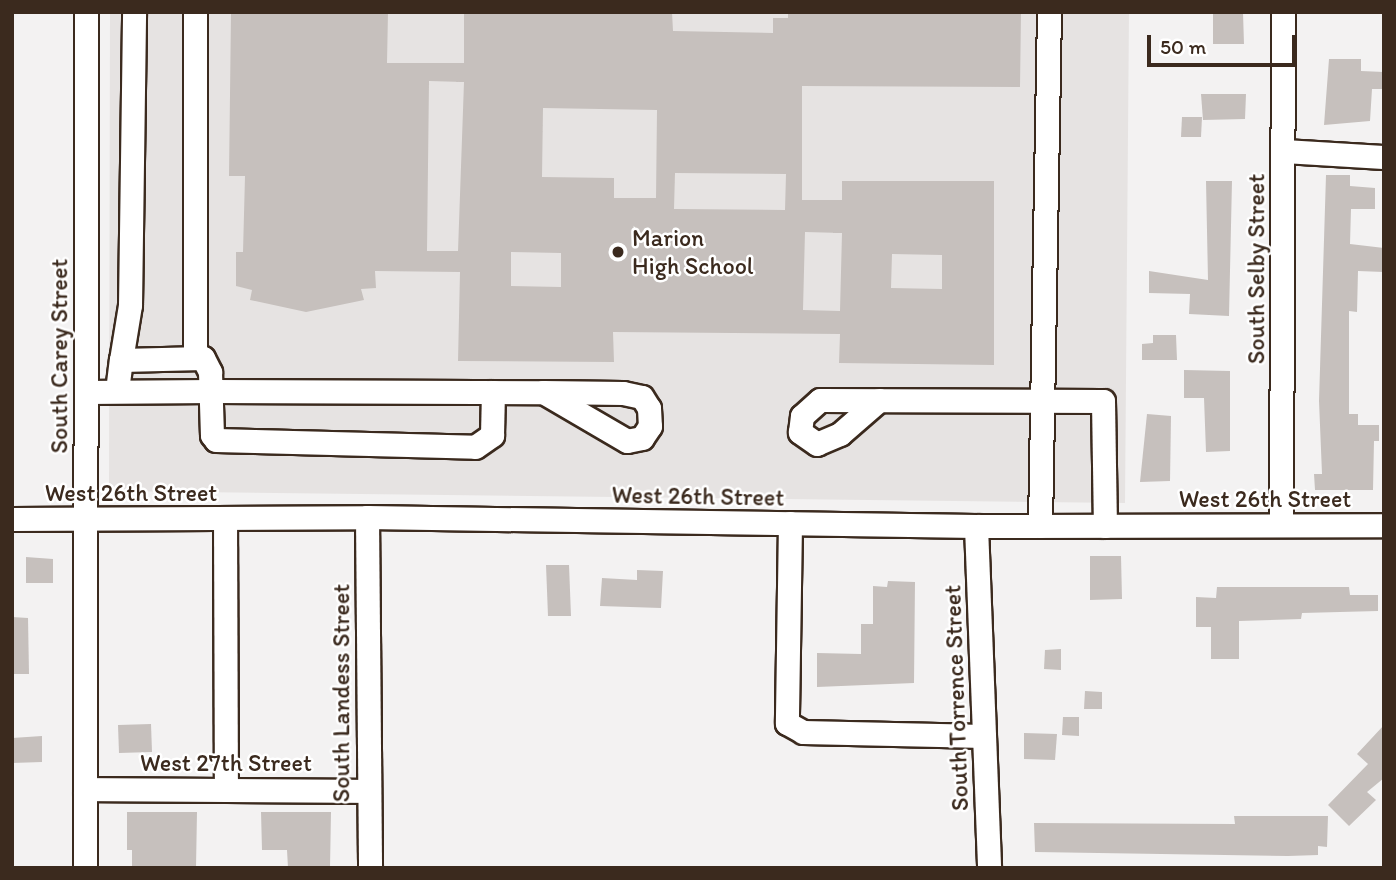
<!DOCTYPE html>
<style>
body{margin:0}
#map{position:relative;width:1396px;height:880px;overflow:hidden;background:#f3f2f2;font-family:Itim,sans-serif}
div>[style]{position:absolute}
.built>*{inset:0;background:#e6e3e2}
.building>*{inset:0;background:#c6c0bd}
.roads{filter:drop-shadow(2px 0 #3b2a1e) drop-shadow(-2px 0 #3b2a1e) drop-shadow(0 2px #3b2a1e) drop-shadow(0 -2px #3b2a1e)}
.minor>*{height:23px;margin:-11.5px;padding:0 11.5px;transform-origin:11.5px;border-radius:11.5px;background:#fff}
.dots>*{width:19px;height:19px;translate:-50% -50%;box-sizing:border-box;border:4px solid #fff;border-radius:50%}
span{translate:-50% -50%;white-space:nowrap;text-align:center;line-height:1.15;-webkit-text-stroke:5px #fff;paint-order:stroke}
.poi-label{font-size:24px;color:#3b2a1e}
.left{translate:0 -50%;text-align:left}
.street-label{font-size:24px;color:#3b2a1e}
.frame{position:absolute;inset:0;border:14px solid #3b2a1e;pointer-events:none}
.scale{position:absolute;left:1147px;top:35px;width:149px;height:32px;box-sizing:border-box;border:4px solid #3b2a1e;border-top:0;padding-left:9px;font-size:21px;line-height:24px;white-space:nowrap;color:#3b2a1e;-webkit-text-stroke:5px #fff;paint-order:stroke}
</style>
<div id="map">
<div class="built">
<div style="clip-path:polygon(110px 12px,1129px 12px,1125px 503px,109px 491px)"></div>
</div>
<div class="building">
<div style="clip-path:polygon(evenodd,231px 12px,388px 12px,387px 63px,464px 63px,464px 12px,672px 12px,673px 31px,773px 33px,773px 18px,788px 18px,788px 12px,1021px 12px,1020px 87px,802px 86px,802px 200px,842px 200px,842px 181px,994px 181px,994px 365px,839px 363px,840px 334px,613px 332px,614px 362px,458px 361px,460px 272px,375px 271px,376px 288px,361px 289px,364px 300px,306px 312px,250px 300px,252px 290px,236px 286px,236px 252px,243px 252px,245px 176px,229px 176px,231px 12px,429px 81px,464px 82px,458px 251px,427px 251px,429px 81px,231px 12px,543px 108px,657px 110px,656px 198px,614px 198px,614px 178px,542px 177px,543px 108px,231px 12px,675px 173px,786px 174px,785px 210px,674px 209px,675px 173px,231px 12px,805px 232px,842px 233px,840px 311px,803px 310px,805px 232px,231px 12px,511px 252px,561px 253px,561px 287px,511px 286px,511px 252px,231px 12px,892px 254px,942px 255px,942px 289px,891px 288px,892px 254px)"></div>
<div style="clip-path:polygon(1213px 13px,1243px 13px,1244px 44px,1213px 44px)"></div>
<div style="clip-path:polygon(1329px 59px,1361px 59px,1361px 71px,1384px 72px,1384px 89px,1372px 89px,1370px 121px,1324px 125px)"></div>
<div style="clip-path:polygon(1201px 94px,1246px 94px,1245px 119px,1203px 120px)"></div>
<div style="clip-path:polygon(1182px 117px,1202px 117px,1201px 137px,1181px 137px)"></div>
<div style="clip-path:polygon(1326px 175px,1350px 175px,1350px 186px,1375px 188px,1375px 209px,1351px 209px,1350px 244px,1384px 248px,1384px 272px,1358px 271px,1357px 312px,1349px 311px,1349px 414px,1358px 414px,1358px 425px,1379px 425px,1379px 441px,1374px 441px,1373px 490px,1315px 490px,1314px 474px,1322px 474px,1319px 401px)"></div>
<div style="clip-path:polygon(1206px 181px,1232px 181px,1229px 316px,1189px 314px,1190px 294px,1149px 293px,1149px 271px,1208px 280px)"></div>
<div style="clip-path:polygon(1153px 335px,1176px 335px,1177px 360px,1142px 360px,1142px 344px,1153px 343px)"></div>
<div style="clip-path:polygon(1184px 370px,1230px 371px,1230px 451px,1206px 452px,1204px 398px,1184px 398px)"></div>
<div style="clip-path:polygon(1147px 414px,1171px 416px,1170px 481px,1140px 482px)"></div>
<div style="clip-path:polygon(1090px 556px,1121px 556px,1122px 599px,1090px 600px)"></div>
<div style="clip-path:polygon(26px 557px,53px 559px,53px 583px,26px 583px)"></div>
<div style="clip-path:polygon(546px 565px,569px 565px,571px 616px,548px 616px)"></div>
<div style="clip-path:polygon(637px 570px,663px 571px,661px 608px,600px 606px,602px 578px,637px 580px)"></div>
<div style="clip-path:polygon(888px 581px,915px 582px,914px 683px,817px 687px,817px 653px,861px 654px,861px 624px,873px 624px,873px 586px,887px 587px)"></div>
<div style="clip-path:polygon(1217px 587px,1349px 587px,1350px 595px,1378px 595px,1378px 611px,1302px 613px,1301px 619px,1239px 621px,1239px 659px,1211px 659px,1211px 627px,1196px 627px,1196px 597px,1216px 598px)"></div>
<div style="clip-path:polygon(12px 617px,28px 618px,29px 674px,12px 674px)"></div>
<div style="clip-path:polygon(1061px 649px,1061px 670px,1044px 669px,1045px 650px)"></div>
<div style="clip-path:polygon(1085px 691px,1102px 692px,1102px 709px,1084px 709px)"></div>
<div style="clip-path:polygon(1063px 717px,1079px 717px,1079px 736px,1062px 735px)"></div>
<div style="clip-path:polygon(151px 724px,152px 752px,119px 753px,118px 725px)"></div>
<div style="clip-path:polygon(1384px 725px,1384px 778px,1367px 792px,1376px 800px,1349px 826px,1328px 805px,1368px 764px,1357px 754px)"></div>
<div style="clip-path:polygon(1024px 733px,1057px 734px,1055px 760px,1024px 759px)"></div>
<div style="clip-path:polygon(42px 736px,42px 762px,12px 763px,12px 738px)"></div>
<div style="clip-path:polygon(127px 812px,197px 812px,196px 868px,132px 868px,132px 850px,127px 850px)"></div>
<div style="clip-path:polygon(261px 812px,331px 812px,330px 868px,288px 868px,287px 850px,262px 850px)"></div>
<div style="clip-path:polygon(1234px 816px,1328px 816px,1327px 847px,1318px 846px,1318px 855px,1288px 856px,1035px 852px,1034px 823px,1235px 824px)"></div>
</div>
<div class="roads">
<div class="minor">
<div style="left:195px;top:12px;width:345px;rotate:90deg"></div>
<div style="left:1283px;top:151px;width:101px;rotate:3.4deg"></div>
<div style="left:121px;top:360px;width:56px;rotate:-80.7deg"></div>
<div style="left:130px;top:305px;width:293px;rotate:-89.2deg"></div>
<div style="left:117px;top:391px;width:31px;rotate:-83deg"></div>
<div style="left:121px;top:360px;width:82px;rotate:-1.4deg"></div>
<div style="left:203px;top:358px;width:16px;rotate:63deg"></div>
<div style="left:210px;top:372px;width:63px;rotate:88.2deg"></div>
<div style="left:212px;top:435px;width:6px;rotate:51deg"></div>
<div style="left:216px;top:440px;width:259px;rotate:1.5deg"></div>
<div style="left:475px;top:447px;width:21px;rotate:-35deg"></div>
<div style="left:492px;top:435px;width:43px;rotate:-88.7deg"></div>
<div style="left:86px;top:392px;width:127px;rotate:-0.5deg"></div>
<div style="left:213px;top:391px;width:330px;rotate:0.2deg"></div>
<div style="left:543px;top:392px;width:80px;rotate:0.7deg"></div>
<div style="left:623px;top:393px;width:19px;rotate:12deg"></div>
<div style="left:642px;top:397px;width:13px;rotate:58deg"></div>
<div style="left:649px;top:408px;width:18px;rotate:87deg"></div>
<div style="left:650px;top:426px;width:14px;rotate:124deg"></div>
<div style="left:642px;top:438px;width:15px;rotate:169deg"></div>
<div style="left:627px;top:441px;width:97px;rotate:-149.7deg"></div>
<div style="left:879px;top:400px;width:52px;rotate:138.9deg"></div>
<div style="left:840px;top:434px;width:25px;rotate:157deg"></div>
<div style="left:817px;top:444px;width:21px;rotate:-145deg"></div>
<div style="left:800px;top:432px;width:16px;rotate:-83deg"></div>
<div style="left:802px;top:416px;width:24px;rotate:-42deg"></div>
<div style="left:820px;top:400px;width:283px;rotate:0.2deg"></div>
<div style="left:1103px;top:401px;width:125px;rotate:89.1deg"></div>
<div style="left:367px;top:517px;width:351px;rotate:89.5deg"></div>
<div style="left:225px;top:518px;width:272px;rotate:89.8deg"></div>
<div style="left:12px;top:519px;width:355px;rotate:-0.3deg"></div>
<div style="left:367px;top:517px;width:609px;rotate:0.85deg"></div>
<div style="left:976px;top:526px;width:408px;rotate:-0.1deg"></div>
<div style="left:790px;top:523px;width:200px;rotate:90.9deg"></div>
<div style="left:787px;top:723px;width:18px;rotate:29deg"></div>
<div style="left:803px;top:732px;width:181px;rotate:1.3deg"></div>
<div style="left:1281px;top:525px;width:513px;rotate:-89.78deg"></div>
<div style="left:976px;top:526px;width:342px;rotate:87.8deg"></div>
<div style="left:1040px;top:526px;width:514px;rotate:-89deg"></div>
<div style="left:85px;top:789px;width:282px;rotate:0.4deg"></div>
<div style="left:85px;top:868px;width:856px;rotate:-89.93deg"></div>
</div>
</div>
<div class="dots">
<div style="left:618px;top:252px;background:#3b2a1e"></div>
</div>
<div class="poi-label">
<span class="left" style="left:632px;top:252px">Marion<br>High School</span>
</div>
<div class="street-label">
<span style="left:1256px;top:269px;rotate:-90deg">South Selby Street</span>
<span style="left:59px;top:356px;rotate:-90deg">South Carey Street</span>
<span style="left:131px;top:493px">West 26th Street</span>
<span style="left:698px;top:496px;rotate:1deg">West 26th Street</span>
<span style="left:1265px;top:499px">West 26th Street</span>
<span style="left:341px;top:693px;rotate:-90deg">South Landess Street</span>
<span style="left:956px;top:698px;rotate:-92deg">South Torrence Street</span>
<span style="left:226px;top:763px">West 27th Street</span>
</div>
<div class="frame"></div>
<div class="scale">50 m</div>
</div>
